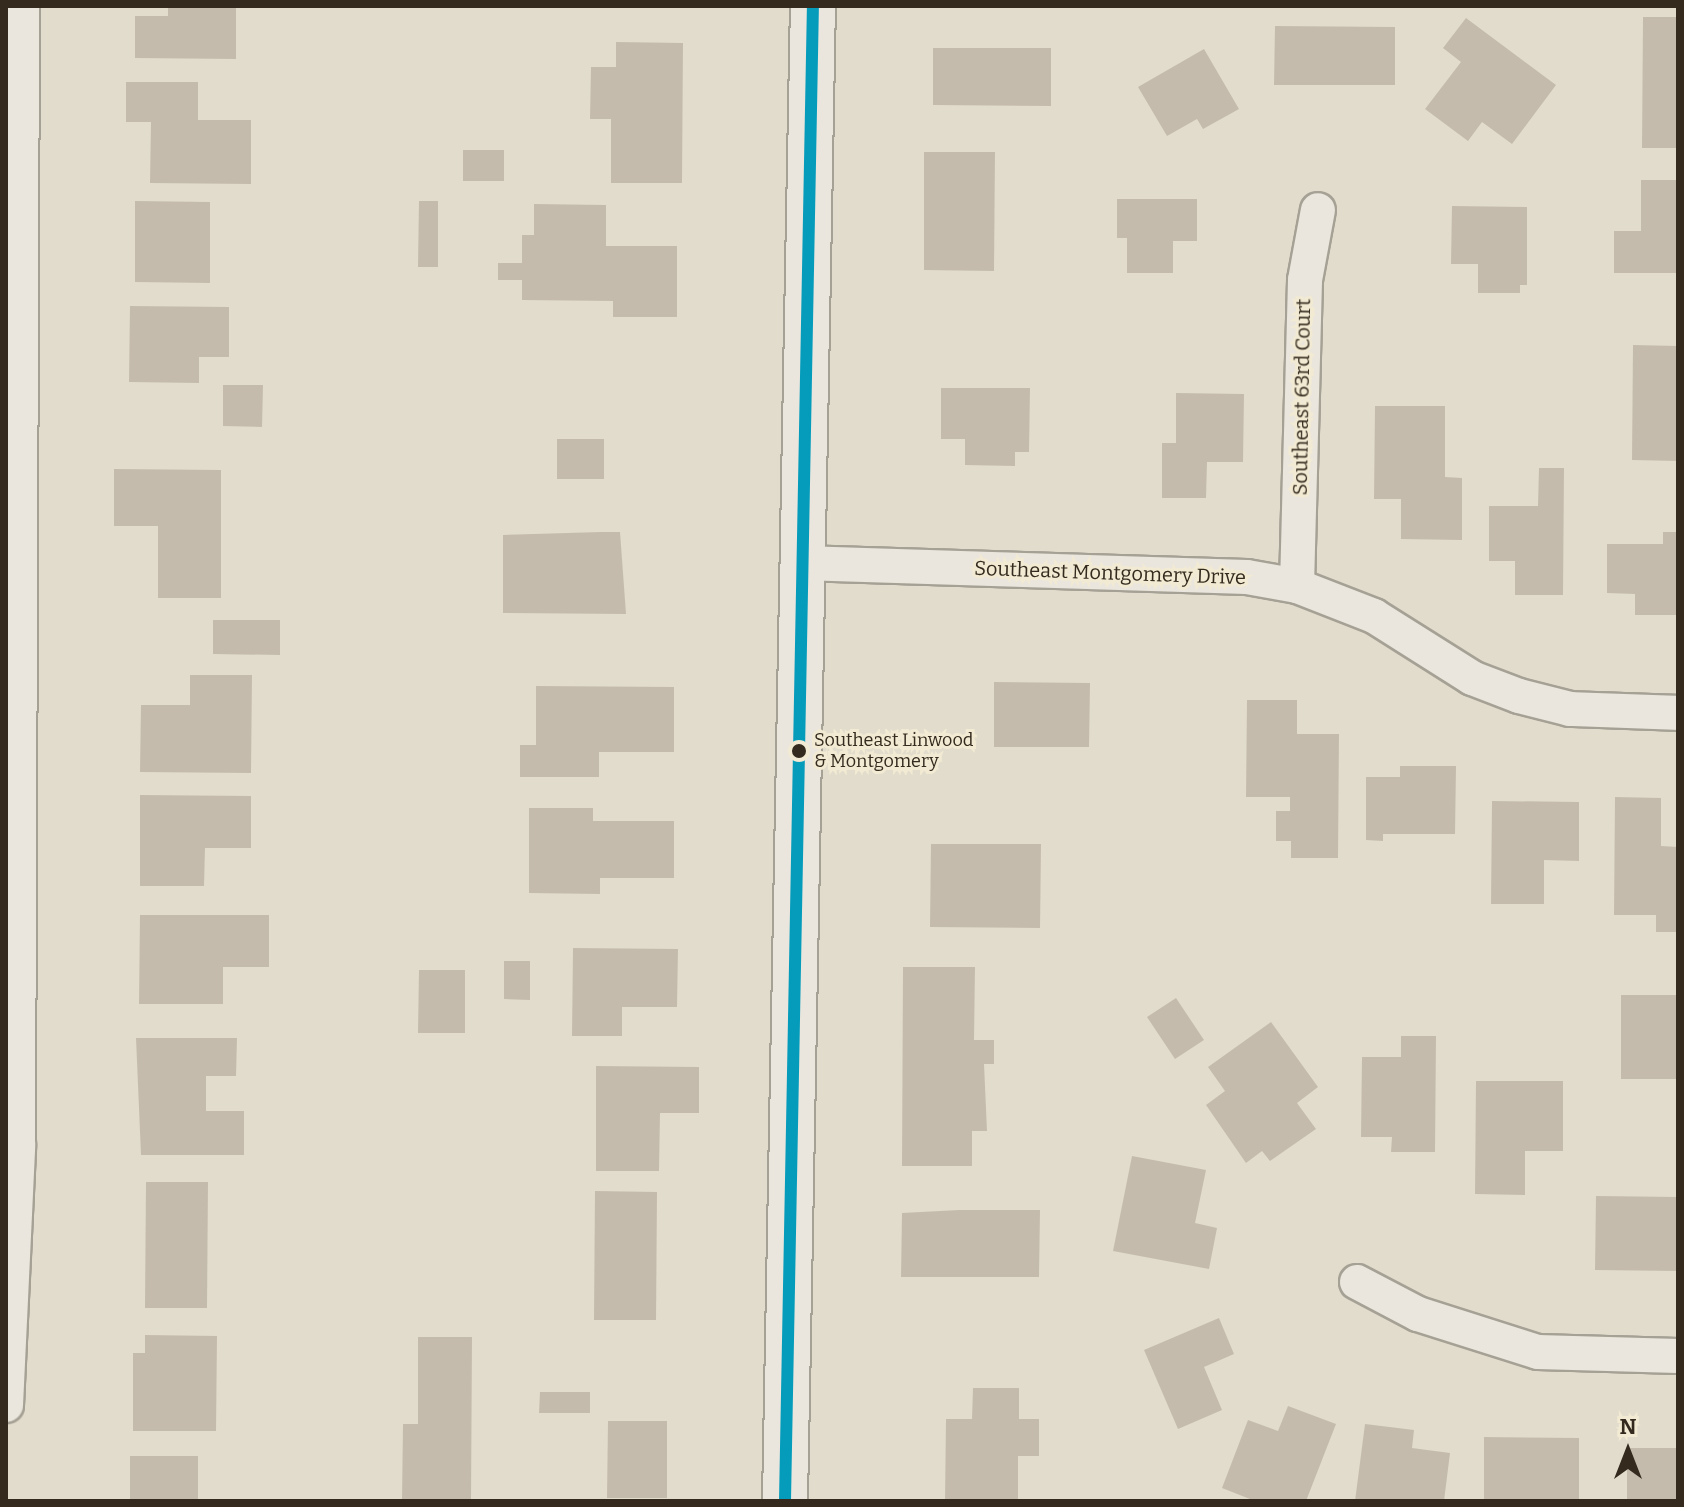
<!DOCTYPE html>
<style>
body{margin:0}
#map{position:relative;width:1684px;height:1507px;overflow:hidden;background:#e1dccc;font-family:Bitter,serif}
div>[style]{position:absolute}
.building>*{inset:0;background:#c5bbad}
.roads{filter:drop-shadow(2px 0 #a6a195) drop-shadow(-2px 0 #a6a195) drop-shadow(0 2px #a6a195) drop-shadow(0 -2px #a6a195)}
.minor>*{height:34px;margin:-17px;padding:0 17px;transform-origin:17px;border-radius:17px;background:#eae6dd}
.secondary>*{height:44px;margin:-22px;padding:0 22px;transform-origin:22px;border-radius:22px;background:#eae6dd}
.bus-1>*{height:12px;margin:-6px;padding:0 6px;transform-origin:6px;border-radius:6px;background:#059cbc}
.dots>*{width:22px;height:22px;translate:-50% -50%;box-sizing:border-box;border:4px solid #f2ead2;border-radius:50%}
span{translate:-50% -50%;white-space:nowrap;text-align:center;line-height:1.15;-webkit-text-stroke:6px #f2ead2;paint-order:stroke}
.bus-label{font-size:18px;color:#342a1e}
.left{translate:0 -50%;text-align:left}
.street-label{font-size:20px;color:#342a1e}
.frame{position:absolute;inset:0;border:8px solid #342a1e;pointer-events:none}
.north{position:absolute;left:1588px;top:1411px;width:80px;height:80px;-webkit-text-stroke:6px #f2ead2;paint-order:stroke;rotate:0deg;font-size:22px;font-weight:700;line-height:32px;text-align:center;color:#342a1e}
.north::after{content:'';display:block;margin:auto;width:28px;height:36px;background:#342a1e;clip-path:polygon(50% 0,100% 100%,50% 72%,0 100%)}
</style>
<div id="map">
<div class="building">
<div style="clip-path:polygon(168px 6px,236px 6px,236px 59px,135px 58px,135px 16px,168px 16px)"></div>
<div style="clip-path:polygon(1643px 17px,1678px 17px,1678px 148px,1642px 148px)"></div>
<div style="clip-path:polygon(1466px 18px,1556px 85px,1512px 144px,1482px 122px,1468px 141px,1425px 109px,1461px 62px,1443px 48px)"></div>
<div style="clip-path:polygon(1275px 26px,1395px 27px,1395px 85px,1274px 85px)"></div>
<div style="clip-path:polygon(616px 42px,683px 43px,682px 183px,611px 183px,611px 119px,590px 119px,591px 67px,616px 67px)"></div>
<div style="clip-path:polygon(933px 48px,1051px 48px,1051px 106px,933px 105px)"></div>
<div style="clip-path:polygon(1204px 49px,1239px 109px,1203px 129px,1197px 119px,1167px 136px,1138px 87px)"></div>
<div style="clip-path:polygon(126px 82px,198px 82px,198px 120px,251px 120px,251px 184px,150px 183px,151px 122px,126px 122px)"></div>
<div style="clip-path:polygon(463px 150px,504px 150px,504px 181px,463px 181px)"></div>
<div style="clip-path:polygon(924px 152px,995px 152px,994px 271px,924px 270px)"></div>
<div style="clip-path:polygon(1641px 180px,1678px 180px,1678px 273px,1614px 273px,1614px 231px,1641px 231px)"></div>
<div style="clip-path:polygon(1117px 199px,1197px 199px,1197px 241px,1173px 241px,1173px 273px,1127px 273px,1127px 238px,1117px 238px)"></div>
<div style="clip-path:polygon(135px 201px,210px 202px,210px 283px,135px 282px)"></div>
<div style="clip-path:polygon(419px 201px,438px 201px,438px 267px,418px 267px)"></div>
<div style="clip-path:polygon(534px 204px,606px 205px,606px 246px,677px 246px,677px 317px,613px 317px,613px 301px,522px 300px,522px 280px,498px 280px,498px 263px,522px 263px,522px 235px,534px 235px)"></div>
<div style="clip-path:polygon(1452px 206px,1527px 207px,1527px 285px,1520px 285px,1520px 293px,1478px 293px,1478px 264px,1451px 264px)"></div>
<div style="clip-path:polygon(130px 306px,229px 307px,229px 357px,199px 357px,199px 383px,129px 382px)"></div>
<div style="clip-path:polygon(1633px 345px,1678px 346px,1678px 461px,1632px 460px)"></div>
<div style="clip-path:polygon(223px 385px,263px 385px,262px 427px,223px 426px)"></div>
<div style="clip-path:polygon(941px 388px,1030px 388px,1029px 452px,1015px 452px,1015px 466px,965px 465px,965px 439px,941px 439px)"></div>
<div style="clip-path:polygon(1176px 393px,1244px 394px,1243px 462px,1207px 462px,1206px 498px,1162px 498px,1162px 443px,1176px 443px)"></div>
<div style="clip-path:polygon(1375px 406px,1445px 406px,1445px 477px,1462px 478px,1462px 540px,1401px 539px,1401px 499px,1374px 499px)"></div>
<div style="clip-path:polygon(557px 439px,604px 439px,604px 479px,557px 479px)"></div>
<div style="clip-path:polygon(1539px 468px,1564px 468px,1563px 595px,1515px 595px,1515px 561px,1489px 561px,1489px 506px,1538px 506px)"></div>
<div style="clip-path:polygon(114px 469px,221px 470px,221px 598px,158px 598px,158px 526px,114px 526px)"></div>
<div style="clip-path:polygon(601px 532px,620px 532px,626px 614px,503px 613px,503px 535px)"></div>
<div style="clip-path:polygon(1663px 532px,1678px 532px,1678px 615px,1635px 615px,1635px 594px,1607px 593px,1607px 544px,1663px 544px)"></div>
<div style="clip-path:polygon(213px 620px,280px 620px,280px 655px,213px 654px)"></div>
<div style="clip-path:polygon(190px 675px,252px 675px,251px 773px,140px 772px,141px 705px,190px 705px)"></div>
<div style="clip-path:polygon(994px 682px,1090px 683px,1089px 747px,994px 747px)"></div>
<div style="clip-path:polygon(536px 686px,674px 687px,674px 752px,599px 752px,599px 777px,520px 777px,520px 745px,536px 745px)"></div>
<div style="clip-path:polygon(1247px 700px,1297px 700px,1297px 734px,1339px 734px,1338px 858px,1291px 858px,1291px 841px,1276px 841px,1276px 811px,1290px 811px,1290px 797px,1246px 797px)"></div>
<div style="clip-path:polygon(1400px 766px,1456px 766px,1455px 834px,1383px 834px,1383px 841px,1366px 840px,1366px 777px,1400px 777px)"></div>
<div style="clip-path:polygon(140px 795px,251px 796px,251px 848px,205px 848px,204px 886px,140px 886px)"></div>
<div style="clip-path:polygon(1615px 797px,1661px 798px,1661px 846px,1678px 847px,1678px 932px,1656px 932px,1656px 915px,1614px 915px)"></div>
<div style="clip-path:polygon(1492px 801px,1579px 802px,1579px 861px,1544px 860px,1544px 904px,1491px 904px)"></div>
<div style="clip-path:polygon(529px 808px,593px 808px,593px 821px,674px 821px,674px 878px,600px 878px,600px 894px,529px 893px)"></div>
<div style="clip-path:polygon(931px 844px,1041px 844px,1040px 928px,930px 927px)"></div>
<div style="clip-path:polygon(140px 915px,269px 915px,269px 967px,223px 967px,223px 1004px,139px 1004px)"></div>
<div style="clip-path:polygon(573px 948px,678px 949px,677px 1007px,622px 1007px,622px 1036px,572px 1036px)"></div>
<div style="clip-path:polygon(504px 961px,530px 961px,530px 1000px,504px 999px)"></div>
<div style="clip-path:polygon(903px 967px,975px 967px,974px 1040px,994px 1040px,994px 1064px,984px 1064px,987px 1131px,972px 1131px,972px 1166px,902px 1166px)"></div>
<div style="clip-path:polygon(419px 970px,465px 970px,465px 1033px,418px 1033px)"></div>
<div style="clip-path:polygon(1621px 995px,1678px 995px,1678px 1079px,1621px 1079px)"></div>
<div style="clip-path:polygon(1176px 998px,1204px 1040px,1175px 1059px,1147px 1017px)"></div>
<div style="clip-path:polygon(1271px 1022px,1318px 1087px,1297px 1103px,1316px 1129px,1270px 1161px,1262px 1151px,1246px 1163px,1206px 1105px,1225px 1091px,1208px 1067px)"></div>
<div style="clip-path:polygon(1401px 1036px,1436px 1036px,1435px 1152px,1391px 1152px,1392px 1137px,1361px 1137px,1362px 1057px,1401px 1057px)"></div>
<div style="clip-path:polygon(136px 1038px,237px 1038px,236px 1076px,206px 1076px,206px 1111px,244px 1111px,244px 1155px,141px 1155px)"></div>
<div style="clip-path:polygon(596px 1066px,699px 1067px,699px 1113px,660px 1113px,659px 1171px,596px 1171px)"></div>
<div style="clip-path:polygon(1476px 1081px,1563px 1081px,1563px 1151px,1525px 1151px,1525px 1195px,1475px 1194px)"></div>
<div style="clip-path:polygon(1132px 1156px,1206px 1170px,1195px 1223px,1217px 1228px,1209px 1269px,1113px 1251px)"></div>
<div style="clip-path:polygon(146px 1182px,208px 1182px,207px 1308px,145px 1308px)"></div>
<div style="clip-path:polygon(595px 1191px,657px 1192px,656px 1320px,594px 1320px)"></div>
<div style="clip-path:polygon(1596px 1196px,1678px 1197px,1678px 1271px,1595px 1270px)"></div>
<div style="clip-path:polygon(959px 1210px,1040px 1210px,1039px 1277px,901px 1277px,902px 1213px)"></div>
<div style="clip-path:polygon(1219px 1318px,1234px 1354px,1204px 1367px,1222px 1410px,1178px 1429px,1144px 1350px)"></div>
<div style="clip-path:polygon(145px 1335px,217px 1336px,216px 1431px,133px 1431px,133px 1353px,145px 1353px)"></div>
<div style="clip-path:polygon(418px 1337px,472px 1337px,471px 1501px,402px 1501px,403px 1424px,418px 1424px)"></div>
<div style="clip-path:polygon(973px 1388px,1019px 1388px,1019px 1419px,1039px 1419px,1039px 1456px,1018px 1456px,1018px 1501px,945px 1501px,946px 1419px,972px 1419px)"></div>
<div style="clip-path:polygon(540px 1392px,590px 1392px,590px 1413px,539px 1413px)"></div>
<div style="clip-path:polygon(1288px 1406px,1336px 1424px,1306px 1501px,1255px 1501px,1222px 1488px,1248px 1420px,1278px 1431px)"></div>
<div style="clip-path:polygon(608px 1421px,667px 1421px,667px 1498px,607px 1498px)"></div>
<div style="clip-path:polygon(1365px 1424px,1414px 1430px,1412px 1448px,1450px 1453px,1444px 1501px,1355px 1501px)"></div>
<div style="clip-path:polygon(1484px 1437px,1579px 1438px,1579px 1501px,1484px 1501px)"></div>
<div style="clip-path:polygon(1627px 1448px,1678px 1448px,1678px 1501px,1627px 1501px)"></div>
<div style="clip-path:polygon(130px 1456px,198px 1456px,198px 1501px,130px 1501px)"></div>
</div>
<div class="roads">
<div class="minor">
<div style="left:801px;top:563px;width:446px;rotate:1.8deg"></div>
<div style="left:1247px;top:577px;width:51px;rotate:10.2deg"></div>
<div style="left:1297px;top:586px;width:83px;rotate:21.3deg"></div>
<div style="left:1374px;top:616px;width:116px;rotate:32.3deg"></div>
<div style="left:1472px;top:678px;width:50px;rotate:21deg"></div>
<div style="left:1519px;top:696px;width:53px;rotate:14.3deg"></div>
<div style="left:1570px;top:709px;width:108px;rotate:2.1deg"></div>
<div style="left:1297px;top:586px;width:306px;rotate:-88.5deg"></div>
<div style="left:1305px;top:280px;width:71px;rotate:-79.5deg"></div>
<div style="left:1357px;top:1282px;width:69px;rotate:27.7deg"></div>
<div style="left:1418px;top:1314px;width:126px;rotate:17.6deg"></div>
<div style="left:1538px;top:1352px;width:140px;rotate:1.6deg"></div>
<div style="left:6px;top:1405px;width:259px;rotate:-87.3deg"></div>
<div style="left:18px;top:1146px;width:1140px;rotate:-89.8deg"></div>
</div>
<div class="secondary">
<div style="left:785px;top:1501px;width:1495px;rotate:-88.93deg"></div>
</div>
</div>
<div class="bus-1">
<div style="left:785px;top:1501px;width:1495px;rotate:-88.93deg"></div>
</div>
<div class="dots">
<div style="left:799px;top:751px;background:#342a1e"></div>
</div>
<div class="bus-label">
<span class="left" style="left:814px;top:751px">Southeast Linwood<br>&amp; Montgomery</span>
</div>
<div class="street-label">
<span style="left:1302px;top:397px;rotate:-89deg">Southeast 63rd Court</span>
<span style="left:1110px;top:573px;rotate:2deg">Southeast Montgomery Drive</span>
</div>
<div class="frame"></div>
<div class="north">N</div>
</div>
